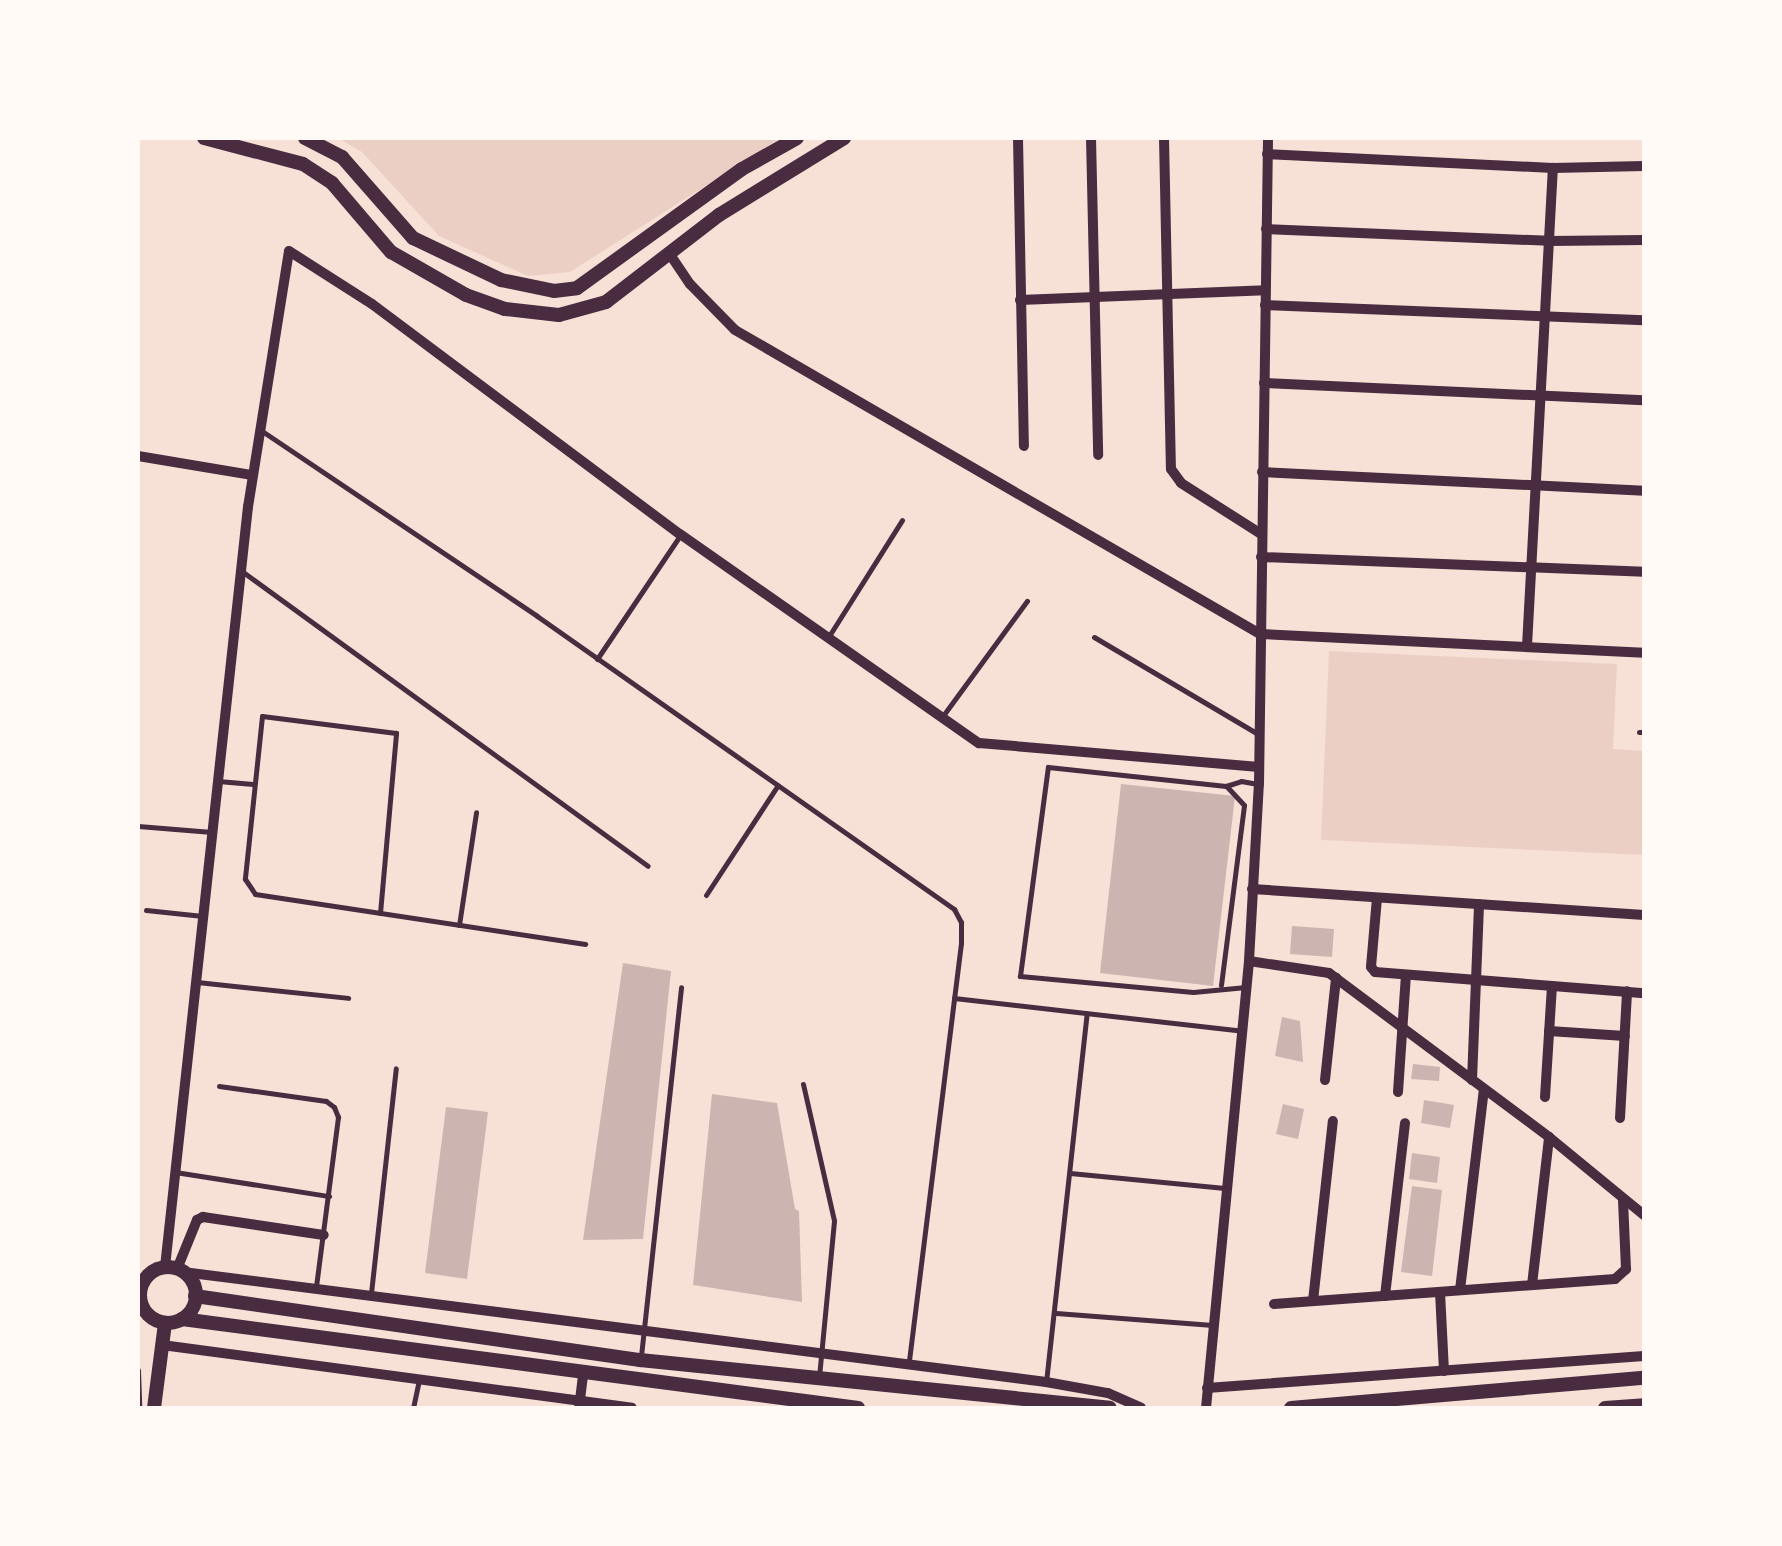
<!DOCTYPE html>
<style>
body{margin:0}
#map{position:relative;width:1782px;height:1546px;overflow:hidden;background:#f7e1d7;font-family:"Space Grotesk",sans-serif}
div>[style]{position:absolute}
.green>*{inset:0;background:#ebcfc5}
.building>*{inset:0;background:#ccb4b1}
.service>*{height:5px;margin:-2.5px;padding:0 2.5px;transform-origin:2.5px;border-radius:2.5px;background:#4a2c40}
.minor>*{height:10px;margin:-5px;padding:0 5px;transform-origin:5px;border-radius:5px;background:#4a2c40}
.tertiary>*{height:14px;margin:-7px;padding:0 7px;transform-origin:7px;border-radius:7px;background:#4a2c40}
.tertiary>.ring{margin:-7px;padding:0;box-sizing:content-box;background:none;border:14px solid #4a2c40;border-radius:50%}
span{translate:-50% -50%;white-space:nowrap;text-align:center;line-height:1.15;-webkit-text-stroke:9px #fffaf5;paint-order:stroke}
.frame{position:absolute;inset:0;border:140px solid #fffaf5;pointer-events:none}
</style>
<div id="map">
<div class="green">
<div style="clip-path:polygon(338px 138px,781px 138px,570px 272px,528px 276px,439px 236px,362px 152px)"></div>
<div style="clip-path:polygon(1329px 651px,1617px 664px,1613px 749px,1644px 751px,1644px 855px,1321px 840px)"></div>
</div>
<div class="building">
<div style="clip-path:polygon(1121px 784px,1235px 796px,1213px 986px,1100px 973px)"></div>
<div style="clip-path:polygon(1292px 926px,1334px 929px,1332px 957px,1290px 954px)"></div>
<div style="clip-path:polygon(623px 963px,671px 971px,643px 1239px,583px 1240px)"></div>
<div style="clip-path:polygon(1282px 1017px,1300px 1021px,1303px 1062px,1275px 1056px)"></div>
<div style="clip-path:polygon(1413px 1064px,1440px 1067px,1439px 1081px,1411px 1079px)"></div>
<div style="clip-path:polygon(712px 1094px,777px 1103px,795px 1209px,799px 1211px,802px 1302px,693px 1285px)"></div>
<div style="clip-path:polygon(1424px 1100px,1454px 1105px,1450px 1128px,1421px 1123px)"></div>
<div style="clip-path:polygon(1283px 1104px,1304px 1109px,1298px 1139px,1276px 1134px)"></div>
<div style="clip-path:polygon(446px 1107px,488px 1112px,467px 1279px,425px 1273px)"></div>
<div style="clip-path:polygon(1412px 1153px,1440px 1157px,1437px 1183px,1409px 1179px)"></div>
<div style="clip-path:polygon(1412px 1186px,1442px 1190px,1432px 1276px,1401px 1272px)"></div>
</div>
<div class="service">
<div style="left:259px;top:429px;width:335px;rotate:33.9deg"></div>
<div style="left:537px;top:616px;width:510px;rotate:35.09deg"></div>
<div style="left:954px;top:909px;width:15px;rotate:62deg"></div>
<div style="left:961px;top:922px;width:21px;rotate:90deg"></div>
<div style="left:961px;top:943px;width:423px;rotate:97.1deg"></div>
<div style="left:243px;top:572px;width:500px;rotate:35.98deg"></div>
<div style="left:829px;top:636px;width:137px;rotate:-57.8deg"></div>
<div style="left:1094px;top:637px;width:191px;rotate:30.6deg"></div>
<div style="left:597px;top:659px;width:147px;rotate:-56.1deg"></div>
<div style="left:942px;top:717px;width:144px;rotate:-53.8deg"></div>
<div style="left:1639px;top:732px;width:5px"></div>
<div style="left:218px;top:781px;width:35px;rotate:5deg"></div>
<div style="left:138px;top:826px;width:74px;rotate:4.6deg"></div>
<div style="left:706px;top:895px;width:131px;rotate:-56.8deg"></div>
<div style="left:146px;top:910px;width:57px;rotate:6deg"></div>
<div style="left:380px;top:913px;width:181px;rotate:-84.9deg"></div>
<div style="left:396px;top:733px;width:135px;rotate:-172.8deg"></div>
<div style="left:262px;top:716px;width:164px;rotate:96deg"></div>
<div style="left:245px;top:879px;width:18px;rotate:56deg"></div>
<div style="left:255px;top:894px;width:334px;rotate:8.6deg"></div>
<div style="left:459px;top:925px;width:114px;rotate:-81.4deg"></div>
<div style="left:197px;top:982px;width:152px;rotate:6deg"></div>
<div style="left:1221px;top:985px;width:181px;rotate:-82.7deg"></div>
<div style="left:1244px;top:805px;width:26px;rotate:-133deg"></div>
<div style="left:1246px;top:987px;width:53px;rotate:174.6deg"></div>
<div style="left:1193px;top:992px;width:174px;rotate:-174.7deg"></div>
<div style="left:1020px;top:976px;width:211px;rotate:-82.4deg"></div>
<div style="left:1048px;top:767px;width:179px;rotate:6.1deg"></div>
<div style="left:1226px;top:786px;width:16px;rotate:-18deg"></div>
<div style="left:1241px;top:781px;width:17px;rotate:10deg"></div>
<div style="left:954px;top:998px;width:290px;rotate:6.5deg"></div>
<div style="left:803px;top:1084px;width:140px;rotate:77.2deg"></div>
<div style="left:834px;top:1221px;width:156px;rotate:95.5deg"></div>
<div style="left:219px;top:1086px;width:108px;rotate:8deg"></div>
<div style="left:326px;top:1101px;width:10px;rotate:37deg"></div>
<div style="left:334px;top:1107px;width:11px;rotate:68deg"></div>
<div style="left:338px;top:1117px;width:171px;rotate:97.4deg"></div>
<div style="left:175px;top:1172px;width:156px;rotate:8.9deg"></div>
<div style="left:1070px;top:1173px;width:158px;rotate:5.5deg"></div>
<div style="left:371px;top:1293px;width:226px;rotate:-83.7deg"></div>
<div style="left:1056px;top:1313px;width:157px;rotate:4.4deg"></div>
<div style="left:641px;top:1356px;width:371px;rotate:-83.8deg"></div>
<div style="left:138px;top:1370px;width:38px;rotate:88deg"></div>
<div style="left:1046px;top:1382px;width:371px;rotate:-83.7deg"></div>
<div style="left:413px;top:1408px;width:29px;rotate:-78deg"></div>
</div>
<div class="minor">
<div style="left:1018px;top:138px;width:308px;rotate:88.9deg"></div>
<div style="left:1091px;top:138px;width:317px;rotate:88.7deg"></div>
<div style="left:1164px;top:138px;width:331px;rotate:88.8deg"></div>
<div style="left:1171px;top:469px;width:17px;rotate:54deg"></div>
<div style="left:1181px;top:483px;width:95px;rotate:32.5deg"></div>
<div style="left:1267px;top:154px;width:286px;rotate:2.8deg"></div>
<div style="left:1553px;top:168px;width:91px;rotate:-1.3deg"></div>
<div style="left:1266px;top:229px;width:283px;rotate:2.4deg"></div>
<div style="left:1549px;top:241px;width:95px;rotate:-0.6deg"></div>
<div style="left:669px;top:253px;width:37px;rotate:56deg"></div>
<div style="left:690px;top:284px;width:64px;rotate:45.6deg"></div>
<div style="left:735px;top:330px;width:607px;rotate:30.07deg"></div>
<div style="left:1260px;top:634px;width:384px;rotate:2.8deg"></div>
<div style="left:1020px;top:300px;width:245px;rotate:-2.3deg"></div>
<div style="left:1265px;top:305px;width:379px;rotate:2.3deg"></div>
<div style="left:1264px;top:383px;width:380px;rotate:2.6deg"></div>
<div style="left:138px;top:456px;width:116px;rotate:9.5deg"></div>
<div style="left:1262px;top:472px;width:382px;rotate:2.8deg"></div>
<div style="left:1261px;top:557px;width:383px;rotate:2.2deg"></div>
<div style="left:1527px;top:646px;width:479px;rotate:-86.9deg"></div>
<div style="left:1252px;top:889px;width:393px;rotate:3.8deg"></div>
<div style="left:1377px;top:898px;width:69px;rotate:95deg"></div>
<div style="left:1371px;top:967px;width:6px;rotate:51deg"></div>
<div style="left:1375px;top:972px;width:270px;rotate:4.5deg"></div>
<div style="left:1249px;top:961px;width:81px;rotate:8.5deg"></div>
<div style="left:1329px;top:973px;width:274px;rotate:36.7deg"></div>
<div style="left:1549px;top:1137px;width:123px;rotate:39.4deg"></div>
<div style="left:1549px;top:1031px;width:76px;rotate:3.8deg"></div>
<div style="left:1325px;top:1080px;width:103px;rotate:-83.8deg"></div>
<div style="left:1472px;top:1080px;width:176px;rotate:-87.7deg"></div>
<div style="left:1398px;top:1092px;width:116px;rotate:-86.1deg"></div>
<div style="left:1545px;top:1097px;width:111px;rotate:-86.4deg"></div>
<div style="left:1620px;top:1118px;width:127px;rotate:-86.8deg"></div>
<div style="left:165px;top:1267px;width:765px;rotate:-83.77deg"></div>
<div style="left:248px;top:507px;width:259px;rotate:-80.9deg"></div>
<div style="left:289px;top:251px;width:98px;rotate:32.6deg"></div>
<div style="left:372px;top:304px;width:384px;rotate:36.8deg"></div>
<div style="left:680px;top:534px;width:365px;rotate:35deg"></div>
<div style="left:979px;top:743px;width:281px;rotate:4.9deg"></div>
<div style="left:177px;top:1269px;width:53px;rotate:-67.8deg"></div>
<div style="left:197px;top:1220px;width:7px;rotate:-27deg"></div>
<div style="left:203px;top:1217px;width:122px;rotate:8.5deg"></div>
<div style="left:183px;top:1272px;width:870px;rotate:7.26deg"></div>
<div style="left:1046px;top:1382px;width:63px;rotate:10.1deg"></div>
<div style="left:1108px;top:1393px;width:36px;rotate:24deg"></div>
<div style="left:1532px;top:1285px;width:149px;rotate:-83.4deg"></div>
<div style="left:1460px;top:1290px;width:202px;rotate:-83.2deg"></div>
<div style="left:1440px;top:1292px;width:79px;rotate:87.1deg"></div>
<div style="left:1385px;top:1296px;width:174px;rotate:-83.4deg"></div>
<div style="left:1313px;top:1301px;width:181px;rotate:-83.7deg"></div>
<div style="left:1274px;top:1304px;width:342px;rotate:-4.2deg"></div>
<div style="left:1615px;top:1279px;width:15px;rotate:-42deg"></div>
<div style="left:1626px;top:1269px;width:69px;rotate:-92.5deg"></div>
<div style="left:162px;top:1345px;width:474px;rotate:7.6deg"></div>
<div style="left:1207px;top:1388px;width:438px;rotate:-4.2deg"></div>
<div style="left:579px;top:1408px;width:34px;rotate:-83deg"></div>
<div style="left:1206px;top:1408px;width:449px;rotate:-84.5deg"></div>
<div style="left:1249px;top:961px;width:177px;rotate:-86.8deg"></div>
<div style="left:1259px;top:784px;width:646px;rotate:-89.2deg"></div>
</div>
<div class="tertiary">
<div style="left:204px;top:138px;width:102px;rotate:14.7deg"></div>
<div style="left:303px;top:164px;width:35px;rotate:33deg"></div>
<div style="left:332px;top:183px;width:91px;rotate:49.5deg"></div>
<div style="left:391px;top:252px;width:86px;rotate:29.8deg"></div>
<div style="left:466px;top:295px;width:41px;rotate:19.7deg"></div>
<div style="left:505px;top:309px;width:54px;rotate:6.3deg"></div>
<div style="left:559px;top:315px;width:49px;rotate:-15.5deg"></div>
<div style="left:606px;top:302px;width:143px;rotate:-37.6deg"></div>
<div style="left:719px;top:215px;width:147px;rotate:-31.6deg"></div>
<div style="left:305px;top:138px;width:42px;rotate:27.2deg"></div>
<div style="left:342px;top:157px;width:108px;rotate:48.8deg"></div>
<div style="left:413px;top:238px;width:98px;rotate:25.5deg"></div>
<div style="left:501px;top:280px;width:54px;rotate:11.7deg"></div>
<div style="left:554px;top:291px;width:23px;rotate:-7deg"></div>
<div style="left:577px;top:288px;width:203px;rotate:-35.8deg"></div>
<div style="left:742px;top:169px;width:63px;rotate:-29.4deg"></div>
<div class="ring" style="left:140px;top:1267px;width:42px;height:42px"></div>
<div style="left:195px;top:1296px;width:450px;rotate:8.2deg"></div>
<div style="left:640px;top:1360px;width:472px;rotate:5.8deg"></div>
<div style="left:182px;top:1319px;width:682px;rotate:7.5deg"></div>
<div style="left:154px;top:1408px;width:86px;rotate:-82.6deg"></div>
<div style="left:1291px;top:1408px;width:354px;rotate:-4.9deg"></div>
<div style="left:1605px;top:1408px;width:39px;rotate:-4deg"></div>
</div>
<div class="frame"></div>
</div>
